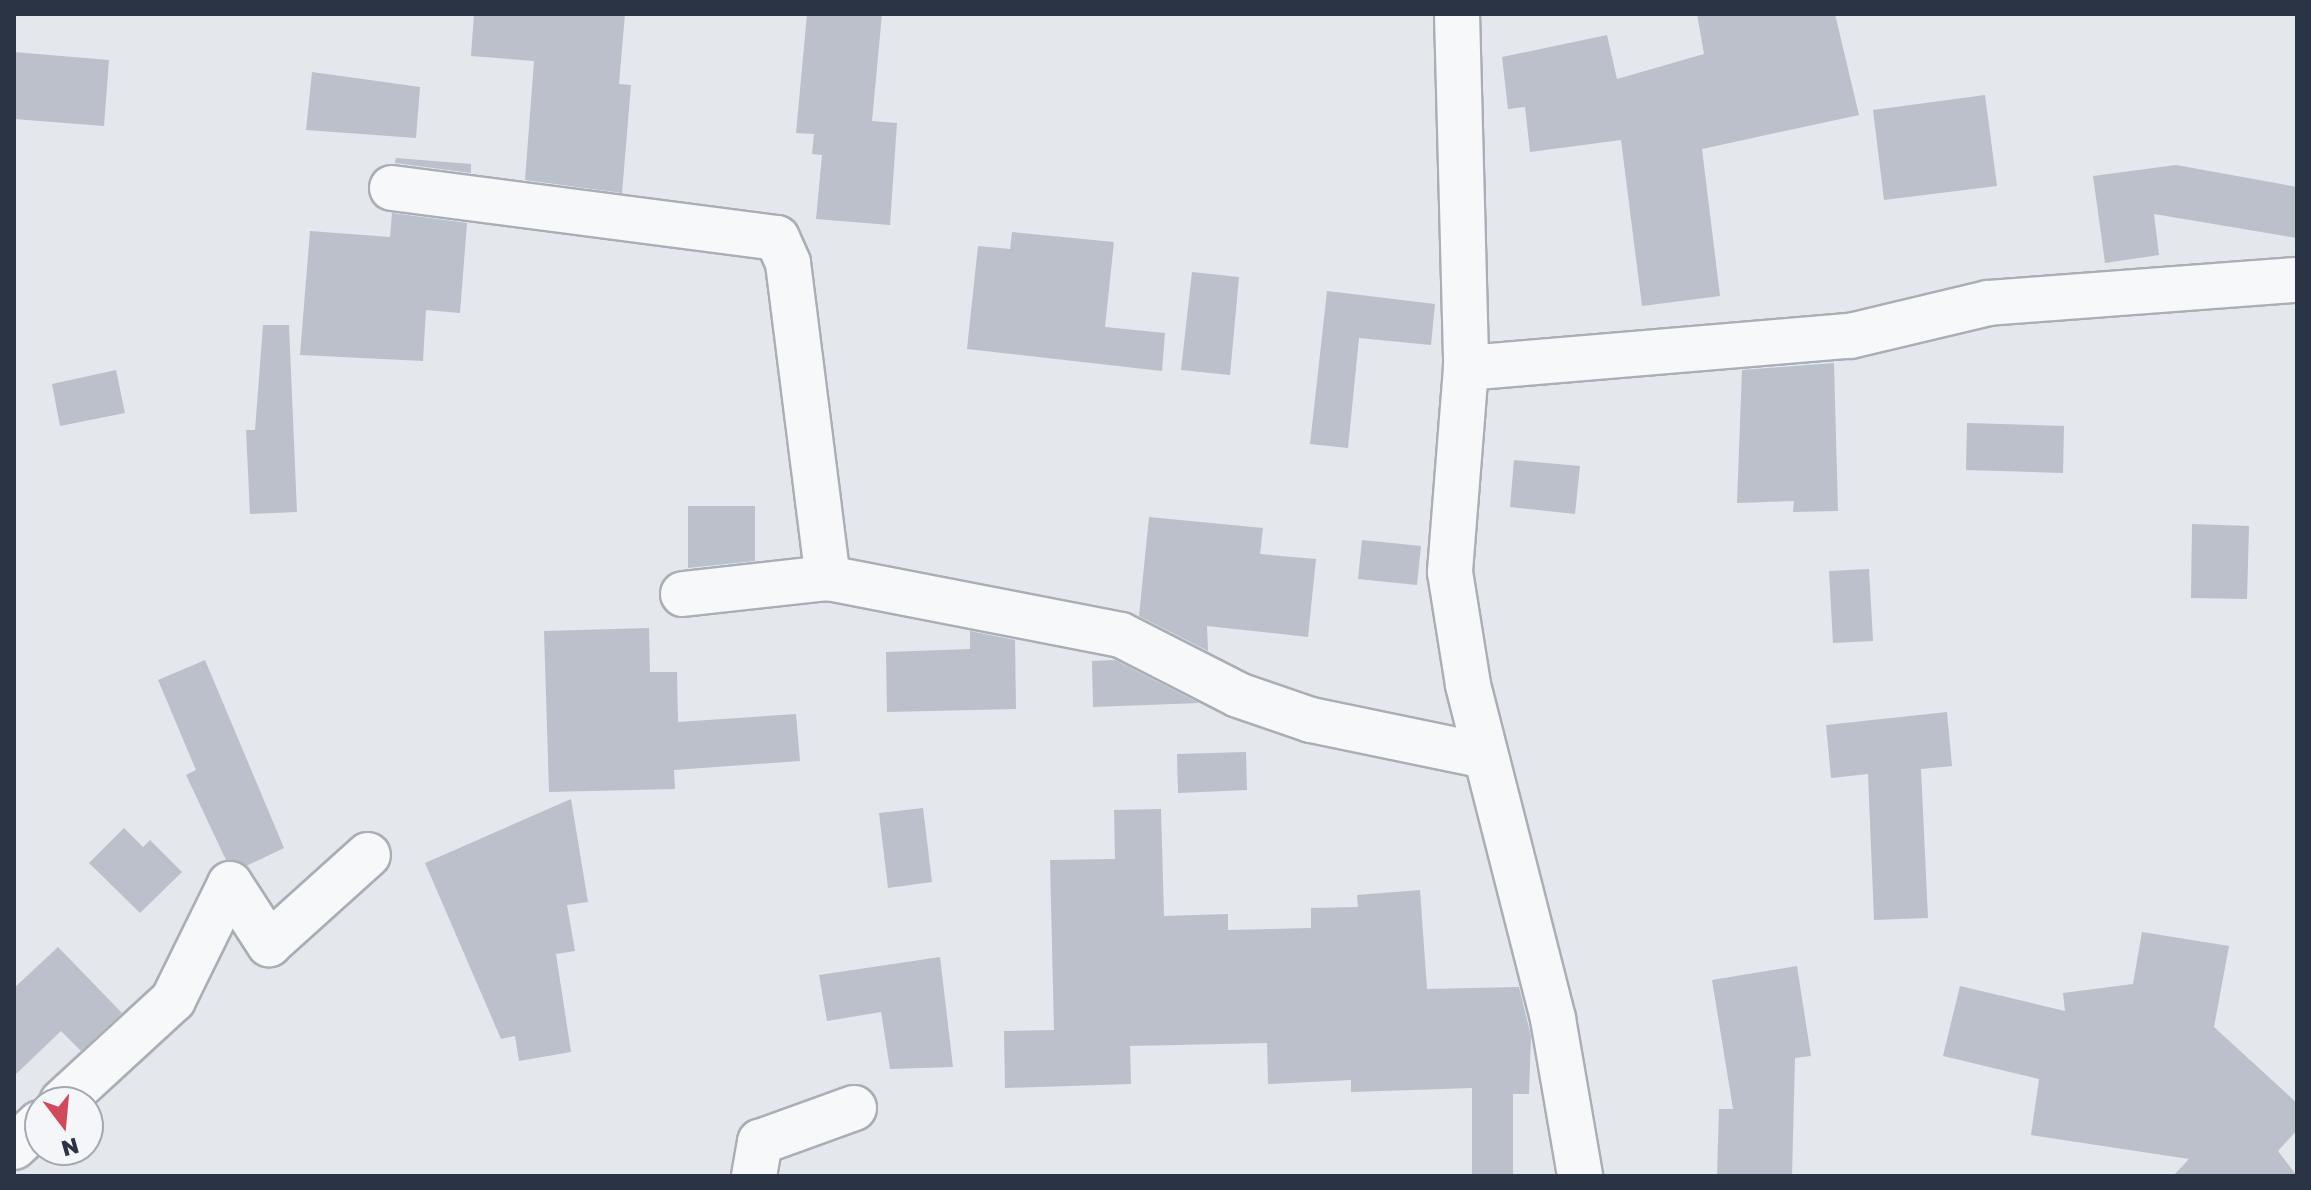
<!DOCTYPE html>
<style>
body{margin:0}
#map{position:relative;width:2311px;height:1190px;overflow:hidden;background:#e4e7ec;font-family:"Golos Text",sans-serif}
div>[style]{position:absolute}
.building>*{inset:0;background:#bbc0ca}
.roads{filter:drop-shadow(2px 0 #a9aeb7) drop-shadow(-2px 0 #a9aeb7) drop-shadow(0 2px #a9aeb7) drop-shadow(0 -2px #a9aeb7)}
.minor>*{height:44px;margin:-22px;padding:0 22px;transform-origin:22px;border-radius:22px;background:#f7f8fa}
span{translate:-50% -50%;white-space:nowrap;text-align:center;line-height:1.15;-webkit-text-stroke:6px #f4f6f9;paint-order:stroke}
.frame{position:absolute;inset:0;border:16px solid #2b3445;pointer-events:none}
.north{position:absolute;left:24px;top:1086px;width:80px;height:80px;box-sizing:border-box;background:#f4f6f9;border:2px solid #a4a8b1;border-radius:50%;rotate:164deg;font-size:22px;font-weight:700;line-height:32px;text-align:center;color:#2b3445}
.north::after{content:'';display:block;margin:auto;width:28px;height:36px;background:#d1495b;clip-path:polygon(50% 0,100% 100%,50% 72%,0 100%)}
</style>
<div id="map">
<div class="building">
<div style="clip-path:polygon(474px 14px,625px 14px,619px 84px,631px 85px,622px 193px,525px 180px,534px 61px,471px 56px)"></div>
<div style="clip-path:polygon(807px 14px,882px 14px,872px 121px,897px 123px,890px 225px,816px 219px,822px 155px,812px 154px,814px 134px,796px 133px)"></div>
<div style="clip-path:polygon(1697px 14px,1835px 14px,1859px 115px,1702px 149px,1720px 296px,1642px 306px,1621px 140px,1530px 152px,1525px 107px,1508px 109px,1502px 57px,1607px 35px,1617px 79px,1704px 54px)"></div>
<div style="clip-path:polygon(14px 52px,109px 60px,104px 126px,14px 119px)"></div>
<div style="clip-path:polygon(312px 72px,420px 87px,416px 138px,306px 130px)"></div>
<div style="clip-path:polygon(1985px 95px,1997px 186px,1884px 200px,1873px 110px)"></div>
<div style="clip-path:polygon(396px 158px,471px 164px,471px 173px,395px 163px)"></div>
<div style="clip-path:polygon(2176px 165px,2297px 187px,2297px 238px,2154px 214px,2159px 255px,2105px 263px,2093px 176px)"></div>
<div style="clip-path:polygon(392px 213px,467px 223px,460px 313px,426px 310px,423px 361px,300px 355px,310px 231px,390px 237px)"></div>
<div style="clip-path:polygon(1012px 232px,1114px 242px,1105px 327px,1165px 333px,1162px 371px,967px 349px,978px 246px,1010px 249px)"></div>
<div style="clip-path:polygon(1192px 272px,1239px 277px,1230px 375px,1181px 370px)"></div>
<div style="clip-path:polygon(1327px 291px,1435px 304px,1431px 345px,1359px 338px,1348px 448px,1310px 444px)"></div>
<div style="clip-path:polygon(263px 325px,289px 325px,297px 512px,250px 514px,246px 430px,255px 430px)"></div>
<div style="clip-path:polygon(1834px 363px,1838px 511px,1793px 512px,1794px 501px,1737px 503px,1742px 370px)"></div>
<div style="clip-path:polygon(116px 370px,125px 413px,60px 426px,52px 384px)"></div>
<div style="clip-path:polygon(1967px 423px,2064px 426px,2063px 473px,1966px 470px)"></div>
<div style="clip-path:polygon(1514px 460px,1580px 466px,1575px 514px,1510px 507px)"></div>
<div style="clip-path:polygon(688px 506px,755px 506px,755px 561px,688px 568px)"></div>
<div style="clip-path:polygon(1149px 517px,1263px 528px,1260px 554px,1316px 559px,1308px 637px,1207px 626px,1208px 651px,1139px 616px)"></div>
<div style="clip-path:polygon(2192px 524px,2249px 526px,2247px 599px,2191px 598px)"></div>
<div style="clip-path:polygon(1362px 540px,1421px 546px,1417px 585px,1358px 579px)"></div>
<div style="clip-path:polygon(1869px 569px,1873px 641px,1833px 643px,1829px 571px)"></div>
<div style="clip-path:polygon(649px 628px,650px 672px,677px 672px,678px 722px,796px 714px,800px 761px,674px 770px,675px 789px,549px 792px,544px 631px)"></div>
<div style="clip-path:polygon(970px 631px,1015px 640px,1016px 709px,887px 712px,886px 652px,970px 649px)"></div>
<div style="clip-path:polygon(205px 660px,284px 848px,246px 866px,226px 860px,186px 775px,196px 770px,158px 680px)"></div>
<div style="clip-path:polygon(1115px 660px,1199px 703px,1093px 707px,1092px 661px)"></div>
<div style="clip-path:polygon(1947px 712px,1952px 766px,1921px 769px,1928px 918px,1874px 920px,1868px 774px,1831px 778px,1826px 725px)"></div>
<div style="clip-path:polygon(1246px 752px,1247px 790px,1178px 793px,1177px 754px)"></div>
<div style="clip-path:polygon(571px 799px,588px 902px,567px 905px,575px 951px,556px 954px,571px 1052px,519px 1061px,515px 1036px,501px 1039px,425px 863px)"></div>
<div style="clip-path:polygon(923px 808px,932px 882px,888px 888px,879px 813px)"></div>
<div style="clip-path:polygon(1161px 809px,1164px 916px,1228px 914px,1228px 930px,1311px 928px,1311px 908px,1358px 907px,1357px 895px,1420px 890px,1427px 989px,1519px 987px,1531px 1036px,1529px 1094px,1513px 1094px,1513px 1176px,1472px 1176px,1472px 1088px,1351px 1092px,1351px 1080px,1268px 1084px,1267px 1043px,1130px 1046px,1131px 1084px,1005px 1088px,1004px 1031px,1054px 1030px,1050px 860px,1115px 859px,1114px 810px)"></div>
<div style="clip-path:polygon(124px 828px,143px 847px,150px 840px,182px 872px,140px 913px,89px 863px)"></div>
<div style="clip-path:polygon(2142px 932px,2229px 946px,2214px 1027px,2297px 1103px,2297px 1130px,2278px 1151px,2297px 1176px,2173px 1176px,2189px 1159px,2031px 1135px,2039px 1079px,1943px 1056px,1960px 986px,2065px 1011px,2063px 993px,2133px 984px)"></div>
<div style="clip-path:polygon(58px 947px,122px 1013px,81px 1051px,61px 1031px,14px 1076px,14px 988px)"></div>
<div style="clip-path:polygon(940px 957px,953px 1067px,890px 1069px,881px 1012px,827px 1021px,819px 975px)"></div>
<div style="clip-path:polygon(1797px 966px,1811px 1056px,1795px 1058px,1792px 1176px,1717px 1176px,1719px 1109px,1733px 1109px,1712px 980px)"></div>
</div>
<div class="roads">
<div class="minor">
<div style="left:1457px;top:14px;width:354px;rotate:88.5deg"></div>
<div style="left:1466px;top:368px;width:205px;rotate:94.5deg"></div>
<div style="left:1450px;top:572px;width:114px;rotate:80.9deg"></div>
<div style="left:1468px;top:685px;width:345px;rotate:75.7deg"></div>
<div style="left:1553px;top:1019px;width:159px;rotate:80.2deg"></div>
<div style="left:392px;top:188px;width:388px;rotate:7.4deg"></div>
<div style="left:777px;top:238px;width:27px;rotate:66deg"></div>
<div style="left:788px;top:263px;width:318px;rotate:82.8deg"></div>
<div style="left:1466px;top:368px;width:385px;rotate:-4.8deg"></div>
<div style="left:1850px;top:336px;width:142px;rotate:-13.4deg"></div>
<div style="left:1988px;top:303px;width:310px;rotate:-4.3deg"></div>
<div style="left:683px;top:594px;width:146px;rotate:-6.3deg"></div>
<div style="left:828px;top:578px;width:298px;rotate:11deg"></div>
<div style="left:1121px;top:635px;width:131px;rotate:27.1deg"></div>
<div style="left:1238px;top:695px;width:77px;rotate:18.9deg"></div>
<div style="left:1311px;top:720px;width:178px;rotate:11.7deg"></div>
<div style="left:62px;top:1102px;width:151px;rotate:-42.6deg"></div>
<div style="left:173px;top:1000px;width:129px;rotate:-63.8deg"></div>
<div style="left:230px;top:884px;width:72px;rotate:57deg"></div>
<div style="left:269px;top:944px;width:133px;rotate:-42deg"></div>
<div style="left:14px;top:1147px;width:35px;rotate:-43deg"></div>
<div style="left:754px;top:1176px;width:35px;rotate:-80deg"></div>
<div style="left:760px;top:1142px;width:100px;rotate:-19.9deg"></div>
</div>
</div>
<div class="frame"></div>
<div class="north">N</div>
</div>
